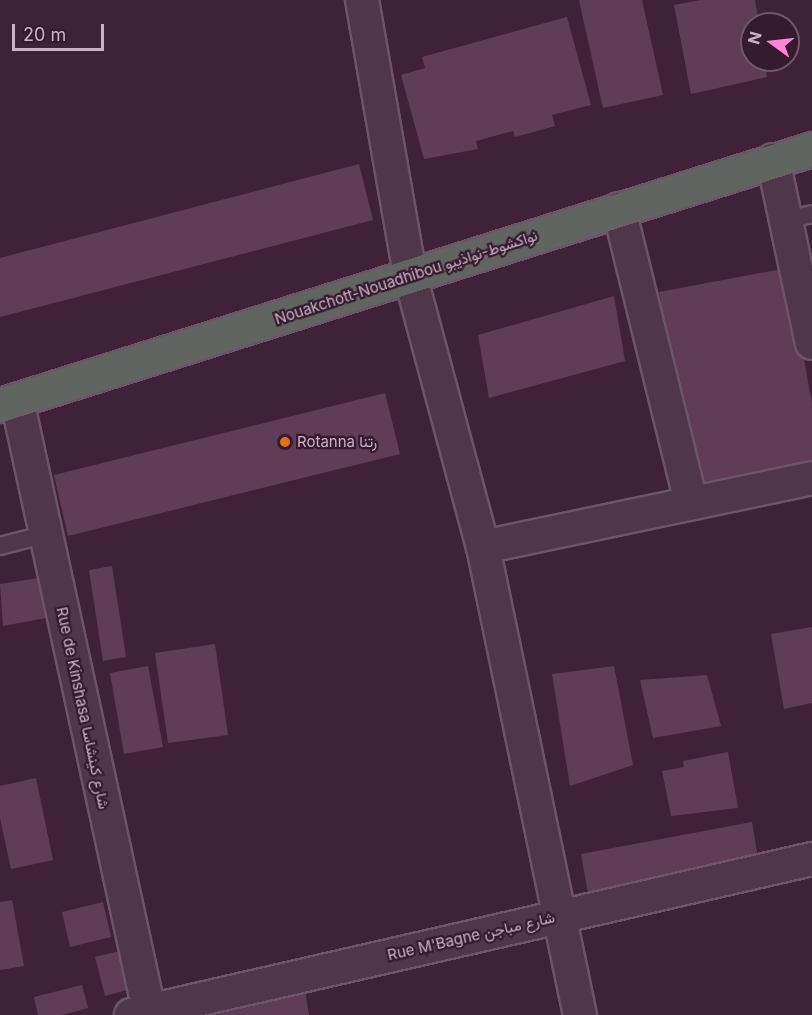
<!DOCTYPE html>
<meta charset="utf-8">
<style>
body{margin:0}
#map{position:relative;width:812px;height:1015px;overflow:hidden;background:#402238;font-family:Inter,Vazirmatn,sans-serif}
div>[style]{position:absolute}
.building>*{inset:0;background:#603d57}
.roads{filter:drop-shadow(2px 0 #6d5466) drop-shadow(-2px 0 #6d5466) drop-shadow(0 2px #6d5466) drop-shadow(0 -2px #6d5466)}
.service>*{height:16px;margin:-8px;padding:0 8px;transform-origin:8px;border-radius:8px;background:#503649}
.minor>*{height:32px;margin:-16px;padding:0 16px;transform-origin:16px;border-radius:16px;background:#503649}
.trunk>*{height:33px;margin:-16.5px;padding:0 16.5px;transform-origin:16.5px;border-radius:16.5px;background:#616562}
.dots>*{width:16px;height:16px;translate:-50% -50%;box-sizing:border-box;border:3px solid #341b2e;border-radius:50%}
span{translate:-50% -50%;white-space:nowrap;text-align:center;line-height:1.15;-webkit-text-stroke:4.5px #341b2e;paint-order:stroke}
.street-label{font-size:15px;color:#cbb2c3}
.poi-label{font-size:15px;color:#cbb2c3}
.left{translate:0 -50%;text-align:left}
.north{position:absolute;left:740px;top:12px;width:60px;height:60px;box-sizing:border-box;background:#341b2e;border:2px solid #70576a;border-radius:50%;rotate:285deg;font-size:16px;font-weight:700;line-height:24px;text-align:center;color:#cbb2c3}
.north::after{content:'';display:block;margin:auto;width:21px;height:27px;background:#ff82db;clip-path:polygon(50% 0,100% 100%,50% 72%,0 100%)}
.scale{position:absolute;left:12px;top:24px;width:92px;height:27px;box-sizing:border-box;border:3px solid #cbb2c3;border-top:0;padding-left:8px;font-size:18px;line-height:21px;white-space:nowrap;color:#cbb2c3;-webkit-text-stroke:4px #341b2e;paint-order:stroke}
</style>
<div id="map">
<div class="building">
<div style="clip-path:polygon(579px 0,642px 0,663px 95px,603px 108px)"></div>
<div style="clip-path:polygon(701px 0,755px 0,759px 24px,752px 24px,752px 60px,764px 60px,767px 77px,691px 94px,674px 5px)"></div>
<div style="clip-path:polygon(567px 17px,591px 105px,552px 115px,555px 126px,515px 137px,513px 131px,476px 141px,478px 149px,424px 159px,401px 75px,425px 68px,422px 57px)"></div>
<div style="clip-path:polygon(359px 164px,373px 220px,0 317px,0 258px)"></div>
<div style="clip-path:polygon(787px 268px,812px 403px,812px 465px,695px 486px,659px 292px)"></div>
<div style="clip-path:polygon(614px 296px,625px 361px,489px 398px,478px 335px)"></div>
<div style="clip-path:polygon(385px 393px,400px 454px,68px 536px,54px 475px)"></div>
<div style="clip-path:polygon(112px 566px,126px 657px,103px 661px,89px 570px)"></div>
<div style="clip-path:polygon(39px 578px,46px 618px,3px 626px,0 584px)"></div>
<div style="clip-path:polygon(812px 627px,812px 703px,784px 709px,771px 634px)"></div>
<div style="clip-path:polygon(215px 644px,228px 735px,168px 743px,155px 653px)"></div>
<div style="clip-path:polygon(148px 666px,163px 747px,124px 754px,110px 673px)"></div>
<div style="clip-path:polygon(614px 666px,633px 765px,570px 786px,552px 674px)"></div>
<div style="clip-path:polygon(707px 675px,721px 726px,653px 738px,640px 680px)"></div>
<div style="clip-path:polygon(728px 752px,738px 808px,671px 816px,662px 771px,684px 767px,683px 761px)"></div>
<div style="clip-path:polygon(36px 778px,53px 860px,11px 869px,0 818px,0 786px)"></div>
<div style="clip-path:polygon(752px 822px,759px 864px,589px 899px,581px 854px)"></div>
<div style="clip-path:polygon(12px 900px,24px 966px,0 970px,0 902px)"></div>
<div style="clip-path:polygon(103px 902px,111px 937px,70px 947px,62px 912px)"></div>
<div style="clip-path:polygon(128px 949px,138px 987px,105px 996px,95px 957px)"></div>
<div style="clip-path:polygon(304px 984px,309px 1015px,184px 1015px)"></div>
<div style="clip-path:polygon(82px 985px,88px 1008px,62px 1015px,38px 1015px,34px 997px)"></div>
</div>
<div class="roads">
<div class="service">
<div style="left:786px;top:220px;width:27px;rotate:-13deg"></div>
<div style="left:0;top:546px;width:48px;rotate:-14.6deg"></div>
</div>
<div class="minor">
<div style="left:362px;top:0;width:279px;rotate:80.1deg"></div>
<div style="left:410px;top:275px;width:282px;rotate:75deg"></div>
<div style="left:483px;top:547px;width:478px;rotate:78.3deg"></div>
<div style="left:773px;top:160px;width:187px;rotate:78deg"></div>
<div style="left:619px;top:209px;width:303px;rotate:76.2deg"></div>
<div style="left:17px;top:400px;width:629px;rotate:77.8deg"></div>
<div style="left:483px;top:547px;width:336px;rotate:-11.8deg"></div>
<div style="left:131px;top:1015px;width:699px;rotate:-12.9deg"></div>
</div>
<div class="trunk">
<div style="left:0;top:405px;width:851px;rotate:-17.5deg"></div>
</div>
</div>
<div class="dots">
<div style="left:285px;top:442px;background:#e8710a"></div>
</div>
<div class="street-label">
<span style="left:406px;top:277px;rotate:-18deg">Nouakchott-Nouadhibou نواكشوط-نواذيبو</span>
<span style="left:83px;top:708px;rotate:78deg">Rue de Kinshasa شارع كينشاسا</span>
<span style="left:471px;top:936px;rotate:-13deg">Rue M'Bagne شارع مباجن</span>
</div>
<div class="poi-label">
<span class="left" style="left:297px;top:442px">Rotanna رتنا</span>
</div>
<div class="north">N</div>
<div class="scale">20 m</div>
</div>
